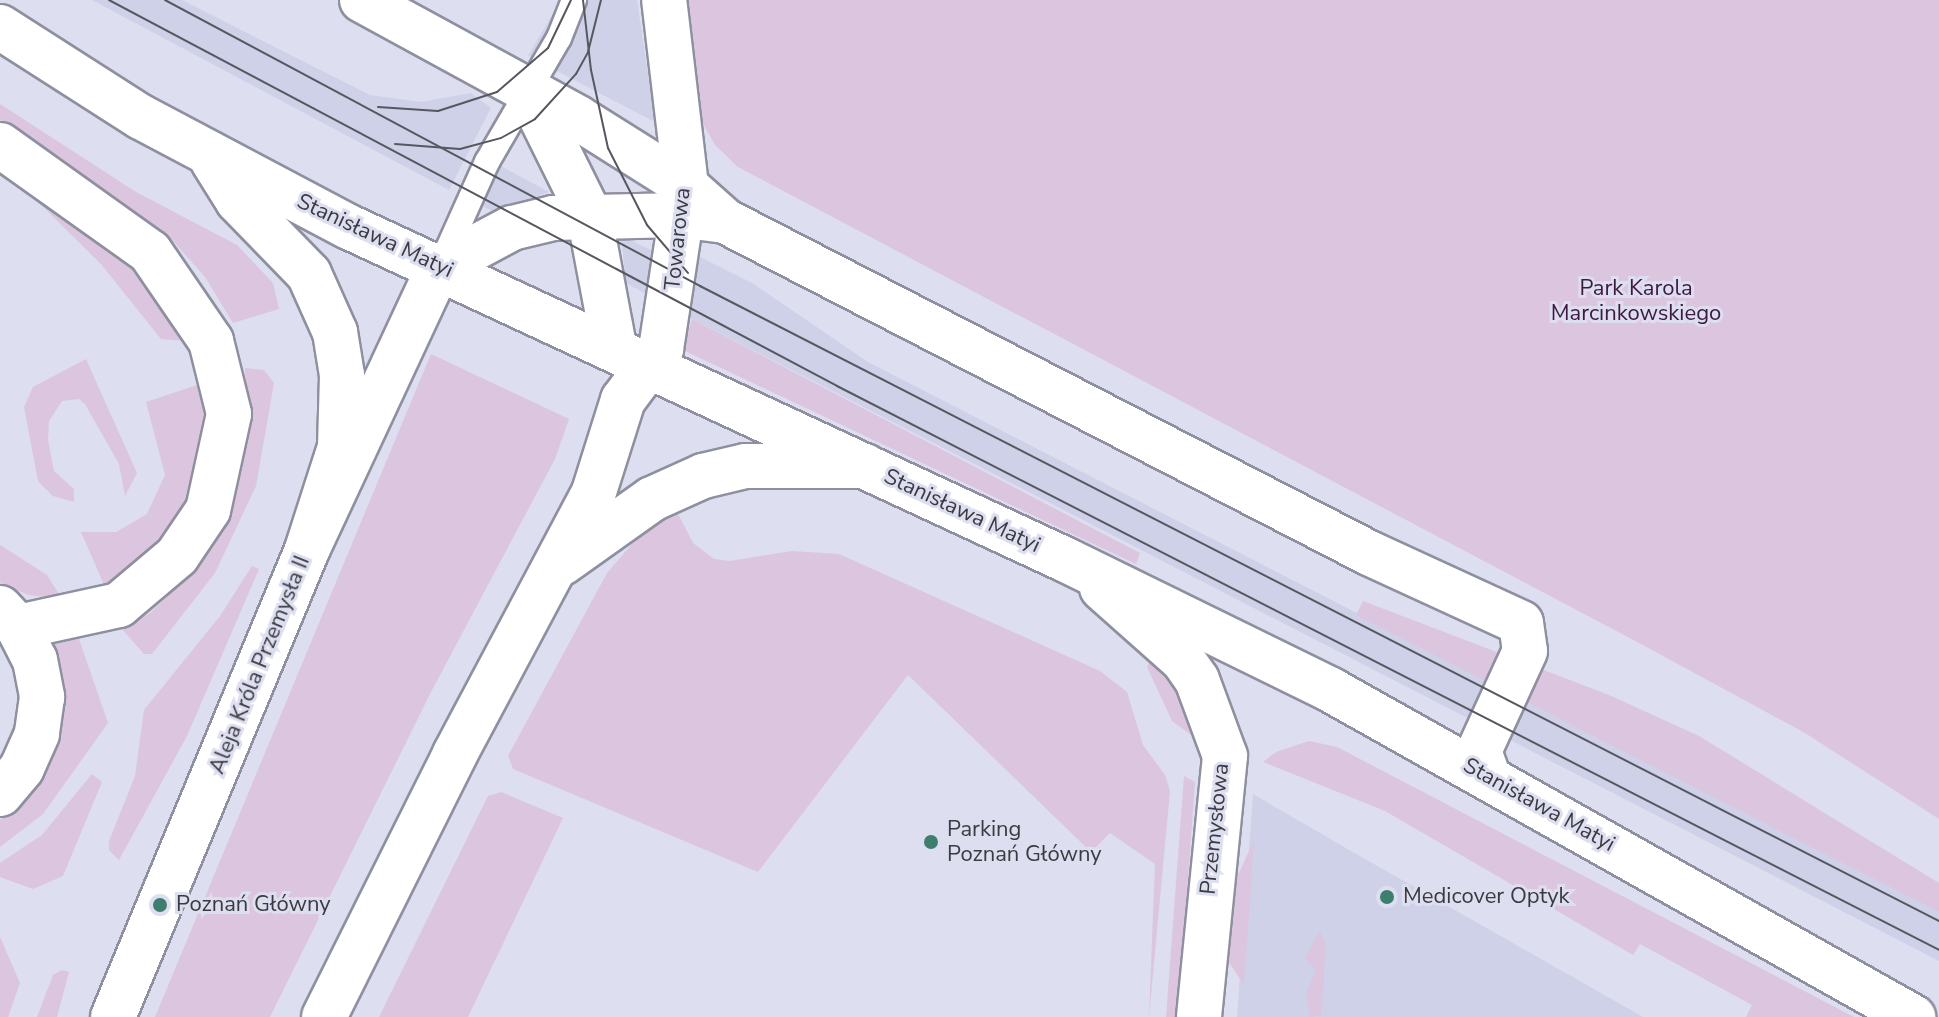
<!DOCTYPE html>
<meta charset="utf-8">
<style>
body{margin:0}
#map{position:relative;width:1939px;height:1017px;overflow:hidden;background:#dddeef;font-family:"Nunito Sans",sans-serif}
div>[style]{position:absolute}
.built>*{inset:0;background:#ced1e8}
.green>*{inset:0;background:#dcc5df}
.roads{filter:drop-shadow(2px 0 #8e909f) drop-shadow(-2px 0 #8e909f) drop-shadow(0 2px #8e909f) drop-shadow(0 -2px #8e909f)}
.lane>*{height:24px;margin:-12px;padding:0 12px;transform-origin:12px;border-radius:12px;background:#fff}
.street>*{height:44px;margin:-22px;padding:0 22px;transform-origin:22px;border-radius:22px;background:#fff}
.secondary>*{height:44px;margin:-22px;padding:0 22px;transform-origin:22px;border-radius:22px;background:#fff}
.tram>*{height:2px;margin:-1px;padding:0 1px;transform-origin:1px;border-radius:1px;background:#56575f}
.dots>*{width:22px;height:22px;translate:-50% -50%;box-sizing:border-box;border:4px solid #dddeef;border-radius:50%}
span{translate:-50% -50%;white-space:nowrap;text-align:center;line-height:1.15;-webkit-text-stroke:6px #dddeef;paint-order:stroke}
.street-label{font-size:22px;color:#3a3b41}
.park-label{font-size:22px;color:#3e1a43}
.poi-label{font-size:22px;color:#3a3b41}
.left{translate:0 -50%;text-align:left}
</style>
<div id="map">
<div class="built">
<div style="clip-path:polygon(92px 0,182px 0,370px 95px,421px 102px,471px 93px,491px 108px,449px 190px)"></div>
<div style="clip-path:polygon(561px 0,637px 0,655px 122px,528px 56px)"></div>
<div style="clip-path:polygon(497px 164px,549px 192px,494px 212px,477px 203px)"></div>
<div style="clip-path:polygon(621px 236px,666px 257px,660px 302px,626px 283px)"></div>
<div style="clip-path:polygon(700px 257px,752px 283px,868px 362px,1939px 912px,1939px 961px,687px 316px)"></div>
<div style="clip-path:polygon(1253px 794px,1351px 851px,1643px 1017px,1237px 1017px)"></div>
</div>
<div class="green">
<div style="clip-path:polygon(684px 0,1939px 0,1939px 819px,1805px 733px,1641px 644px,738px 167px,715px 145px,700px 118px)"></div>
<div style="clip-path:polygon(0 104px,136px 192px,237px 245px,273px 283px,279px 309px,233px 323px,205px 277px,174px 242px,0 120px)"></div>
<div style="clip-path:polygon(29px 193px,141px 275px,188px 341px,161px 339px,101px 264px)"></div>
<div style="clip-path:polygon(692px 319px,1140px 553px,1136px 564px,683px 350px)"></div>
<div style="clip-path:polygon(431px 354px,569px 419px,555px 459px,431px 692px,270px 1017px,155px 1017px)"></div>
<div style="clip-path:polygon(86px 359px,137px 473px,125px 496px,119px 464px,85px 404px,79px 399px,62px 401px,49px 421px,48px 440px,54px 471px,74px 489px,74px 502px,53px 496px,38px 481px,24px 407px,33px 387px)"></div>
<div style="clip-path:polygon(245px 368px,264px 370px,274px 383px,256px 486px,215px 573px,152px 654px,144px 654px,122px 629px,150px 613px,191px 575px,233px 506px,248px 436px)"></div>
<div style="clip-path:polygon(206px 382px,208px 407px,195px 490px,160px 547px,106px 589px,81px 532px,116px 532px,147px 514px,165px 475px,146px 402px)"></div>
<div style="clip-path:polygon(677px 512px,693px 543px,714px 559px,730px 561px,792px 551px,839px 554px,1100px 671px,1127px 692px,1143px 745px,1165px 775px,1170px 791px,1149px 1017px,1155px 864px,1110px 833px,1091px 852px,908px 675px,758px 872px,513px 769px,508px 756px,607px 573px,638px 537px)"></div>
<div style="clip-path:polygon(0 545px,47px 575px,62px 599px,29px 595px,0 583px)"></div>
<div style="clip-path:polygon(252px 566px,259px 569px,187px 736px,119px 860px,109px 850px,109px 841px,135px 776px,144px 710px,220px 616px)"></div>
<div style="clip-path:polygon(1363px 601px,1609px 695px,1699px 736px,1939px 883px,1939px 912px,1356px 615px)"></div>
<div style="clip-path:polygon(79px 639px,108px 723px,43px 814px,0 847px,0 820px,42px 775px,60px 728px,64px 697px,53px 643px)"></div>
<div style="clip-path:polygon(1151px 660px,1173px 677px,1191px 735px,1172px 721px,1147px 667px)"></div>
<div style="clip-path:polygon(1309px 741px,1337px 747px,1854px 1017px,1746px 1017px,1752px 1005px,1640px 944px,1633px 955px,1385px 811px,1263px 762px,1276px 752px)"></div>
<div style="clip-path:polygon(92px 774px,102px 782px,63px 876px,33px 889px,0 877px,0 863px,42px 835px)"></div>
<div style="clip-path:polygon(1184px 776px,1195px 782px,1178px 1017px,1166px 1017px)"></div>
<div style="clip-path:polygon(501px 792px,563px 818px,468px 1017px,379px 1017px,488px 796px)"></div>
<div style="clip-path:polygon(1254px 840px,1244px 985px,1228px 961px,1234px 884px)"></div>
<div style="clip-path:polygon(1320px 931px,1326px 947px,1321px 1015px,1310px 1017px,1306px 993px,1316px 970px,1305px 958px)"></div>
<div style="clip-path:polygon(0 937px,20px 983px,8px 1017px,0 1017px)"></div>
<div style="clip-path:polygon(62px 970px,69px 972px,57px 1017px,37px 1017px,53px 975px)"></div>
</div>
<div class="roads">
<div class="lane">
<div style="left:442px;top:262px;width:110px;rotate:-65.8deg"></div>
<div style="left:487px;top:162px;width:143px;rotate:-59.9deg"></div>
<div style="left:559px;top:38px;width:41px;rotate:-68.5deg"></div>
</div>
<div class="street">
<div style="left:528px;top:91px;width:137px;rotate:63.6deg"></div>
<div style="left:589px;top:214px;width:134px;rotate:79.3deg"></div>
<div style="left:0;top:145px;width:184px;rotate:35.5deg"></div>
<div style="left:150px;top:252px;width:108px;rotate:55.6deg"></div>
<div style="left:211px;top:341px;width:75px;rotate:76.1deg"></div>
<div style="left:229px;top:414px;width:98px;rotate:102.3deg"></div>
<div style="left:208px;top:510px;width:55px;rotate:124deg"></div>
<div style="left:177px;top:556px;width:76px;rotate:139.8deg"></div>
<div style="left:119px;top:605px;width:103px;rotate:167.7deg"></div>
<div style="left:562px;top:563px;width:110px;rotate:-35.4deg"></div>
<div style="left:652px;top:499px;width:56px;rotate:-24.3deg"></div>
<div style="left:703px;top:476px;width:43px;rotate:-13.4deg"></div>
<div style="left:745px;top:466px;width:120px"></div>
<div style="left:1102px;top:588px;width:108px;rotate:41.6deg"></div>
<div style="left:1183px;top:660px;width:24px;rotate:55deg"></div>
<div style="left:1197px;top:680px;width:81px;rotate:69.8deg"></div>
<div style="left:1225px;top:756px;width:262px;rotate:95.7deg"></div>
<div style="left:0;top:608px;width:26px;rotate:47deg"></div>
<div style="left:18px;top:627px;width:37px;rotate:63deg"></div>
<div style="left:35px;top:660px;width:38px;rotate:79deg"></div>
<div style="left:42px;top:697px;width:37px;rotate:98deg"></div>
<div style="left:37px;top:734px;width:37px;rotate:114deg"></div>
<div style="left:22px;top:768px;width:34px;rotate:130deg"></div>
<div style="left:113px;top:1017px;width:506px;rotate:-67.44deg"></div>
<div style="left:307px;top:550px;width:312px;rotate:-65deg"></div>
<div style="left:439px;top:267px;width:83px;rotate:-28.1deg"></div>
<div style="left:512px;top:228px;width:42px;rotate:-13.7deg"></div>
<div style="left:553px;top:218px;width:126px;rotate:-1.4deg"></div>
<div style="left:679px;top:215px;width:46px;rotate:7.4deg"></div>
<div style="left:324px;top:1017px;width:294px;rotate:-63.5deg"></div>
<div style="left:455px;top:754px;width:293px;rotate:-62deg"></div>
<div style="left:593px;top:495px;width:100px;rotate:-72.5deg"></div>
<div style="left:623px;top:400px;width:64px;rotate:-53.3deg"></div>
<div style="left:661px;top:349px;width:165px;rotate:-81.3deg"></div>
<div style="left:686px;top:186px;width:187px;rotate:-96.7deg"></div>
</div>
<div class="secondary">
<div style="left:362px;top:0;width:246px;rotate:28.6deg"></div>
<div style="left:578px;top:118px;width:128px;rotate:32.2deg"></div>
<div style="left:686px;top:186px;width:52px;rotate:41.9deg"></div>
<div style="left:725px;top:221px;width:725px;rotate:27.27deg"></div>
<div style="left:1369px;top:553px;width:167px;rotate:24.7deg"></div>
<div style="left:1521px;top:623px;width:28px;rotate:82deg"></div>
<div style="left:1525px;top:651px;width:110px;rotate:114.7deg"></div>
<div style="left:1479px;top:751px;width:29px;rotate:70deg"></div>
<div style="left:0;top:27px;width:167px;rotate:32.6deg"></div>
<div style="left:141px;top:117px;width:235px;rotate:27.9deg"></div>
<div style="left:349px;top:227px;width:791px;rotate:24.91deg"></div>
<div style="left:1066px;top:560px;width:295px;rotate:26.1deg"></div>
<div style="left:1331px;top:690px;width:668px;rotate:29.33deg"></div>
<div style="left:213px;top:161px;width:47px;rotate:58deg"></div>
<div style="left:238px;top:201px;width:102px;rotate:45.8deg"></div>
<div style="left:309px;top:274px;width:64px;rotate:65.9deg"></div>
<div style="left:335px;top:332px;width:44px;rotate:80.8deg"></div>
<div style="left:342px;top:375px;width:72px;rotate:91.6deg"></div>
<div style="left:340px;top:447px;width:108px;rotate:107.8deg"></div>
</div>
</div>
<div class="tram">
<div style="left:109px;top:0;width:824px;rotate:27.93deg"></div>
<div style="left:837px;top:386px;width:1238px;rotate:27.1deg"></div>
<div style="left:165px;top:0;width:607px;rotate:28.13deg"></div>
<div style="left:700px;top:286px;width:1392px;rotate:27.14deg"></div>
<div style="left:583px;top:0;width:70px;rotate:83.5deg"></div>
<div style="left:591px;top:70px;width:80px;rotate:77.7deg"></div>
<div style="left:608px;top:148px;width:86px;rotate:63.1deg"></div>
<div style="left:647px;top:225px;width:63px;rotate:49.5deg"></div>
<div style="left:378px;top:107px;width:60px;rotate:3.8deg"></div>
<div style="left:438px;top:111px;width:62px;rotate:-17.9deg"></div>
<div style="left:497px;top:92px;width:67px;rotate:-40.8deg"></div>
<div style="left:548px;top:48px;width:53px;rotate:-64.4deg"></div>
<div style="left:395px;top:144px;width:65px;rotate:4.4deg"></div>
<div style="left:460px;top:149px;width:42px;rotate:-15deg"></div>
<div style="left:501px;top:138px;width:39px;rotate:-29deg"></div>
<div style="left:535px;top:119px;width:61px;rotate:-47.7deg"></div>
<div style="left:576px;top:74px;width:25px;rotate:-61deg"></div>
<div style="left:588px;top:52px;width:54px;rotate:-76deg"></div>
</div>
<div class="dots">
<div style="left:931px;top:842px;background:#3e7e6e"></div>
<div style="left:1387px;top:897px;background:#3e7e6e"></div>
<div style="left:160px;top:905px;background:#3e7e6e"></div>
</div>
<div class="street-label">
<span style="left:375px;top:236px;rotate:25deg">Stanisława Matyi</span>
<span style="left:678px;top:239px;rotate:-84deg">Towarowa</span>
<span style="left:962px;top:511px;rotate:25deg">Stanisława Matyi</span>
<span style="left:260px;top:665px;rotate:-68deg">Aleja Króla Przemysła II</span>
<span style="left:1539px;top:805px;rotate:29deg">Stanisława Matyi</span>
<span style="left:1215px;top:829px;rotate:-84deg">Przemysłowa</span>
</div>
<div class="park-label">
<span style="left:1636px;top:301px">Park Karola<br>Marcinkowskiego</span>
</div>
<div class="poi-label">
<span class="left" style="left:947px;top:842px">Parking<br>Poznań Główny</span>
<span class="left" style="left:1403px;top:897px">Medicover Optyk</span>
<span class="left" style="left:176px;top:905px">Poznań Główny</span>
</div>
</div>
